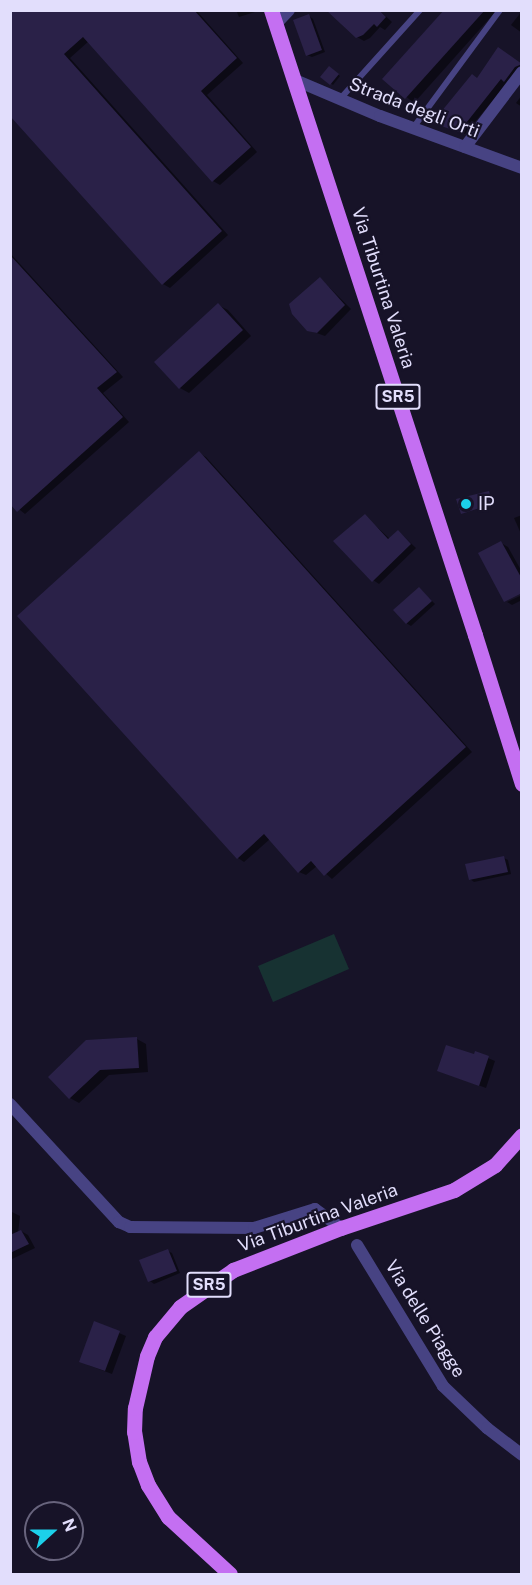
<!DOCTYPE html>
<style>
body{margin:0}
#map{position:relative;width:532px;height:1585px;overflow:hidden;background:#171328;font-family:"Public Sans",sans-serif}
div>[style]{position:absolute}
.green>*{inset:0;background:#173232}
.shadow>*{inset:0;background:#0007}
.building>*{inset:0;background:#2a2148}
.service>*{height:6px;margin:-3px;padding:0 3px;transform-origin:3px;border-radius:3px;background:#474383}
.minor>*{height:12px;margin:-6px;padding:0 6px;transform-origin:6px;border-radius:6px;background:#474383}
.primary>*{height:15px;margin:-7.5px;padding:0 7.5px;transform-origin:7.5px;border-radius:7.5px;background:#c46ff2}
.dots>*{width:16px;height:16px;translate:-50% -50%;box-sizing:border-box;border:3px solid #171328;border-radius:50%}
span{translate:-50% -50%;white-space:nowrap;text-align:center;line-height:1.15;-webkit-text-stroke:4.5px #171328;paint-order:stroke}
.shield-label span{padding:2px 4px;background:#171328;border:2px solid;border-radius:4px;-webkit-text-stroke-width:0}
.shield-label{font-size:16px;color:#e2defc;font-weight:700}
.street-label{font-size:18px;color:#e2defc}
.poi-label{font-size:18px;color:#e2defc}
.left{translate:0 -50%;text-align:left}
.frame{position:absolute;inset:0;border:12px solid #e2defc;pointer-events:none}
.north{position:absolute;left:24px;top:1501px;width:60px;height:60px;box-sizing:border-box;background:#171328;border:2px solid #68647d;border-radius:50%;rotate:69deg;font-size:16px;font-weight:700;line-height:24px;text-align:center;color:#e2defc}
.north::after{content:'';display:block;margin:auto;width:21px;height:27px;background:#1cd0ea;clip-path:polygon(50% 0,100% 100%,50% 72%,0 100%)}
</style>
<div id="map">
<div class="green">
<div style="clip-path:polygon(334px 934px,349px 969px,273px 1002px,258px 966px)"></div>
</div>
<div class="shadow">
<div style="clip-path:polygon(10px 10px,196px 10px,243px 63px,207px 95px,257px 152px,220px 185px,213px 181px,89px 41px,70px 58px,228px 235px,170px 288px,163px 284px)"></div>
<div style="clip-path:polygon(236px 10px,255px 10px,255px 12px,239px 17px)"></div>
<div style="clip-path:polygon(379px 10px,392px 22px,385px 30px,380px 27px,370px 38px,364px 41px,357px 37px)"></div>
<div style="clip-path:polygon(445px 10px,497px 10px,414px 103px,384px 79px)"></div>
<div style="clip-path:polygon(522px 11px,522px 33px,511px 25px)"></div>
<div style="clip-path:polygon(309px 16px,313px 19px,325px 52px,312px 57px,307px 55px)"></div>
<div style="clip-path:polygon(522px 64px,522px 70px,508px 82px,465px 134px,434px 123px,478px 79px)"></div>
<div style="clip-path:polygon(329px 68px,340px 76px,333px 85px,322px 77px)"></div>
<div style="clip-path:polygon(522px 95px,522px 107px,516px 103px)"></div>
<div style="clip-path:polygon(10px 253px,123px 377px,103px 393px,129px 422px,25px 514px,10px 502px)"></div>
<div style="clip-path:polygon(321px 279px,351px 309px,325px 336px,308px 330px)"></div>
<div style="clip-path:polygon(218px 305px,228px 310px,251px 336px,189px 393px,180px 388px,156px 362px)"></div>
<div style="clip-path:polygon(199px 453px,206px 457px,472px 752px,332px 879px,317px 866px,306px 875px,299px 872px,270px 839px,244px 862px,238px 858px)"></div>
<div style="clip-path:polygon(489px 492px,494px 505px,462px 513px)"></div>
<div style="clip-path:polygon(522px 515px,522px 536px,514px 518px)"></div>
<div style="clip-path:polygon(365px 516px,390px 539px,398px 531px,416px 548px,379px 584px,373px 580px)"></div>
<div style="clip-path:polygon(501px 543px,508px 547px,522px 572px,522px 591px,507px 599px,507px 602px)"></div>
<div style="clip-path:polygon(419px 588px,435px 604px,411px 626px,406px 623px)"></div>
<div style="clip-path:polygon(522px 595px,522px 600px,512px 605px,507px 602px)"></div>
<div style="clip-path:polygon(504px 858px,508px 860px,511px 874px,474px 882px,470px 879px)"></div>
<div style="clip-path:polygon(137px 1039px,146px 1044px,148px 1072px,109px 1075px,79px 1103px,70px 1098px,50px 1077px)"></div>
<div style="clip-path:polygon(476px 1053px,495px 1061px,486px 1088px,439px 1071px,475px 1056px)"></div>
<div style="clip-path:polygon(10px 1211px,20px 1216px,18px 1233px,21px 1231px,28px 1235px,35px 1248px,10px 1260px)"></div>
<div style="clip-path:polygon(168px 1251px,172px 1253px,180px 1273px,154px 1284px,150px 1281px)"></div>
<div style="clip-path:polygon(95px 1323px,126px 1336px,112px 1374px,88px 1365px)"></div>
</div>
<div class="building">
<div style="clip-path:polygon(10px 10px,194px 10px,237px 58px,201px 91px,251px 147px,212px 182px,83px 37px,64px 54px,222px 231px,162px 285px,10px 116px)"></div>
<div style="clip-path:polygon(326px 10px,379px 10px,386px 17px,377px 27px,374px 24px,363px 35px,356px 38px)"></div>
<div style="clip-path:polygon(444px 10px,485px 10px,405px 99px,382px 79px)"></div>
<div style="clip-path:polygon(309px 14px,322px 50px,306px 56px,293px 20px)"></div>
<div style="clip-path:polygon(498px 47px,522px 64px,515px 67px,504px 82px,501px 79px,459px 132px,432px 123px,472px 74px,477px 78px)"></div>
<div style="clip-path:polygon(329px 66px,339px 74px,330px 85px,320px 77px)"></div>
<div style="clip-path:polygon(10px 255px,117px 372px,97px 388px,123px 417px,17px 512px,10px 504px)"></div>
<div style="clip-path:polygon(320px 277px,345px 305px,317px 333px,307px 331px,292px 314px,289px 304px)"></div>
<div style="clip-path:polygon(218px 303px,243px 330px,179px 389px,154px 362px)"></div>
<div style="clip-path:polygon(199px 451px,466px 747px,324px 876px,311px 861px,298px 873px,264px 834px,237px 859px,17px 616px)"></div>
<div style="clip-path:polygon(489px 491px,493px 504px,461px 514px,456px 499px)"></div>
<div style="clip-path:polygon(365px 514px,388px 539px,398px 530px,411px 544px,372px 582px,333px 541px)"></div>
<div style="clip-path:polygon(501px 541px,522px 579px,522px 593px,504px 602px,478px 553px)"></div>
<div style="clip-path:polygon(419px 587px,432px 601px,406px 624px,393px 610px)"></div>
<div style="clip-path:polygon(504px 856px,508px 872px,469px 880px,465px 864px)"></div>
<div style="clip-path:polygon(137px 1037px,139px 1068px,100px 1070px,69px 1099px,48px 1077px,86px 1040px)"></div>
<div style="clip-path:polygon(446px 1045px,474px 1054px,475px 1051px,489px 1056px,479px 1086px,437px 1071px)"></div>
<div style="clip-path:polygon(21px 1230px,29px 1244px,10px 1253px,10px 1235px)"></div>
<div style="clip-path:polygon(168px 1249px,177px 1271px,148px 1282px,139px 1260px)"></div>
<div style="clip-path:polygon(94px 1321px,120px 1331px,105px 1371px,79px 1362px)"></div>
</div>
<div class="service">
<div style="left:340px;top:99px;width:120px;rotate:-48deg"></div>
<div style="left:413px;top:128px;width:147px;rotate:-53.6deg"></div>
</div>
<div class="minor">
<div style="left:276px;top:24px;width:19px;rotate:-47deg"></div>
<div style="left:295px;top:80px;width:92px;rotate:23deg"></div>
<div style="left:380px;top:116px;width:151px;rotate:20.1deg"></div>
<div style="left:465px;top:147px;width:94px;rotate:-52.8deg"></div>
<div style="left:10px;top:1104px;width:161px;rotate:47.3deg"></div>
<div style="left:119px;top:1222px;width:12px;rotate:24deg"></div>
<div style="left:130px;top:1227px;width:124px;rotate:0.5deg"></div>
<div style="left:254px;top:1228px;width:64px;rotate:-17.3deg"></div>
<div style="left:315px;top:1209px;width:32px;rotate:36deg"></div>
<div style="left:357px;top:1245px;width:165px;rotate:58.6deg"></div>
<div style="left:443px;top:1386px;width:61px;rotate:43.7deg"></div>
<div style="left:487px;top:1428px;width:44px;rotate:37.6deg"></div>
</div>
<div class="primary">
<div style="left:271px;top:10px;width:657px;rotate:71.92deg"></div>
<div style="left:475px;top:635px;width:156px;rotate:72.5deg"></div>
<div style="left:230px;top:1574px;width:84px;rotate:-137.4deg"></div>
<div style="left:168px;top:1517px;width:38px;rotate:-122deg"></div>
<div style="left:148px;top:1485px;width:25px;rotate:-111deg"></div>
<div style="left:139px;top:1462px;width:30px;rotate:-99deg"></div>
<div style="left:134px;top:1432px;width:24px;rotate:-88deg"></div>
<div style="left:135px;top:1408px;width:53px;rotate:-77deg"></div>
<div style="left:147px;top:1356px;width:21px;rotate:-67deg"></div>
<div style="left:155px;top:1337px;width:39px;rotate:-50deg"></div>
<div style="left:180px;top:1307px;width:65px;rotate:-34.9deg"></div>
<div style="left:233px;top:1270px;width:116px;rotate:-21.3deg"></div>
<div style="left:341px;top:1228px;width:119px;rotate:-18.6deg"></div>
<div style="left:454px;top:1190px;width:48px;rotate:-31.4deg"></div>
<div style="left:495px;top:1165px;width:40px;rotate:-48deg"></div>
</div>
<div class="dots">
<div style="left:466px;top:504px;background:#1cd0ea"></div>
</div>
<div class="shield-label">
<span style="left:398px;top:397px">SR5</span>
<span style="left:209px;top:1285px">SR5</span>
</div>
<div class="street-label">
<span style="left:414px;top:108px;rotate:21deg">Strada degli Orti</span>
<span style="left:383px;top:288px;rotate:72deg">Via Tiburtina Valeria</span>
<span style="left:318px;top:1218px;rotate:-20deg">Via Tiburtina Valeria</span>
<span style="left:425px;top:1319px;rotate:58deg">Via delle Piagge</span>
</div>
<div class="poi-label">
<span class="left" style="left:478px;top:504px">IP</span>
</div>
<div class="frame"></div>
<div class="north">N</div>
</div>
